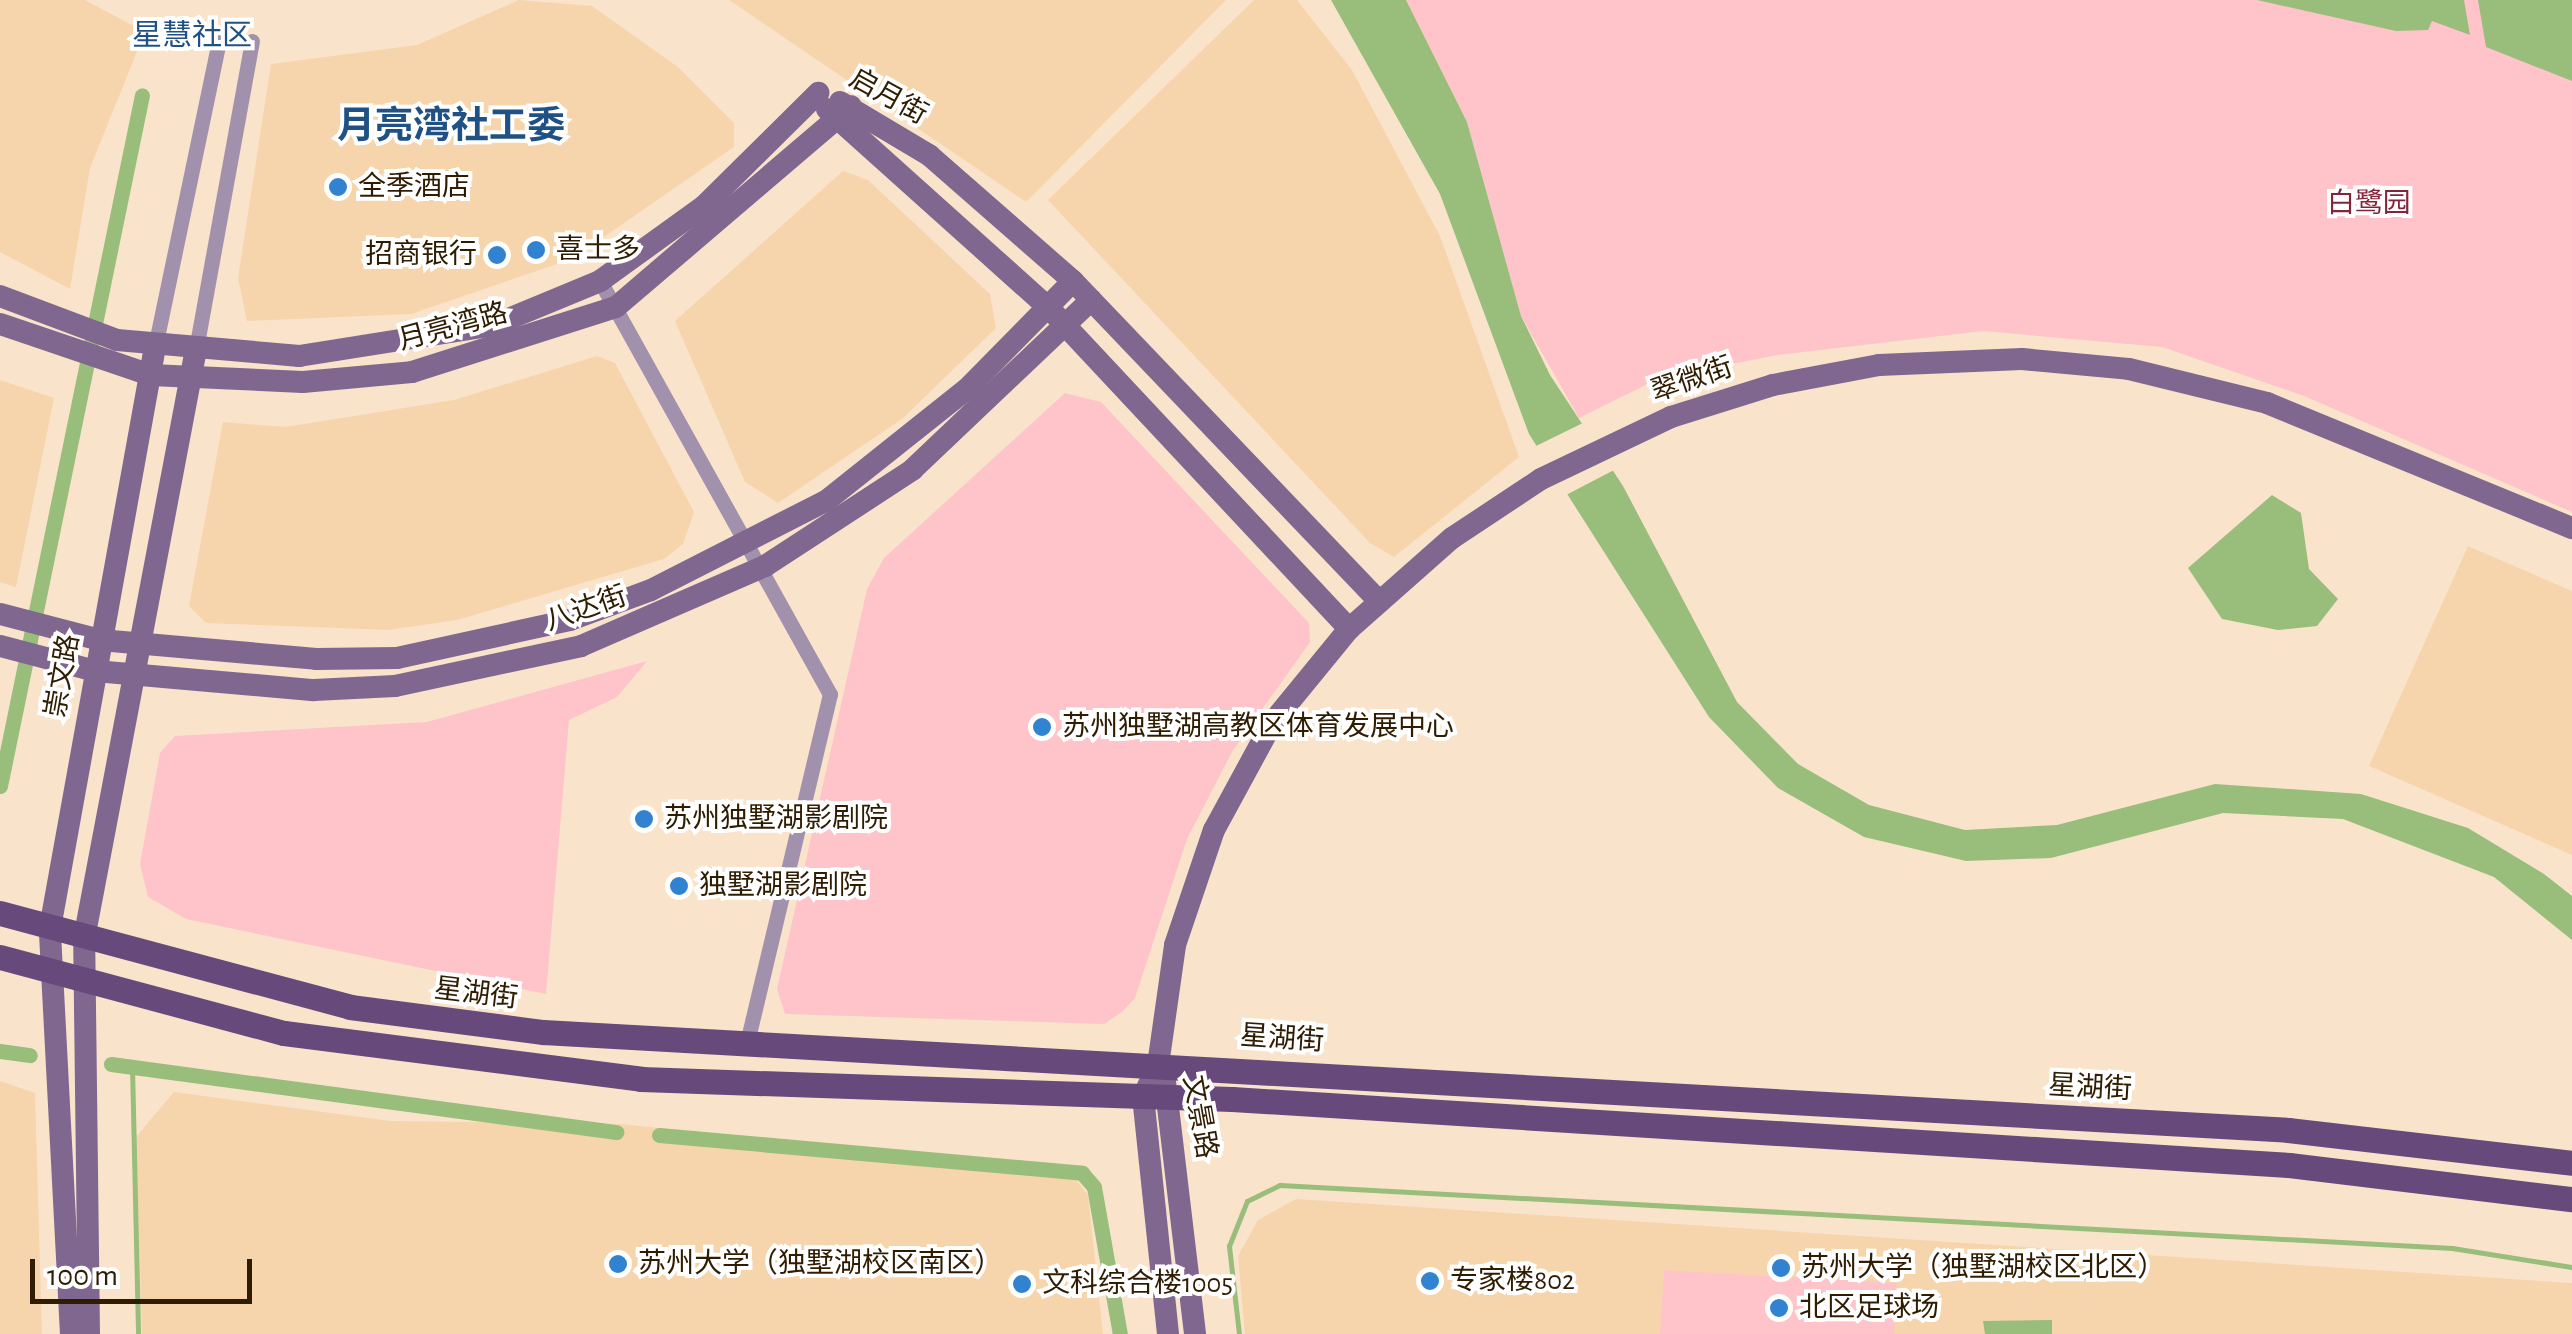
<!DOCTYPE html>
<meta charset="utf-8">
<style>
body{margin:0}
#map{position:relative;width:2572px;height:1334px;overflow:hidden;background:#f9e4cb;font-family:"Alegreya Sans","Noto Sans SC",sans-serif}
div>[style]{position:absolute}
.built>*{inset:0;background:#f7d5ac}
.green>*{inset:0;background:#fec4ca}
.water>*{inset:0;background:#99bd7b}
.pier>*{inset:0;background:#f9e4cb}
.stream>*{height:5px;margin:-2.5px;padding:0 2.5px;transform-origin:2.5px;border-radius:2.5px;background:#99bd7b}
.canal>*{height:15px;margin:-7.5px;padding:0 7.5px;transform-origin:7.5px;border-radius:7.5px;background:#99bd7b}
.street>*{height:15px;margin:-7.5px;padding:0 7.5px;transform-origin:7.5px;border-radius:7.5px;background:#a291ad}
.secondary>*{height:22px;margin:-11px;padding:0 11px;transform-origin:11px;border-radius:11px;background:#806790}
.primary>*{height:25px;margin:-12.5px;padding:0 12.5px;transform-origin:12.5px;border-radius:12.5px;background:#68497b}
.dots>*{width:28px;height:28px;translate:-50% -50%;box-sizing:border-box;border:5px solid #fff;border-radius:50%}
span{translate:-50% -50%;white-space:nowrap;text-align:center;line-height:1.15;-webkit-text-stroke:8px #fff;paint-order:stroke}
.street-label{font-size:28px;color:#2f1c01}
.poi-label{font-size:28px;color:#2f1c01}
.left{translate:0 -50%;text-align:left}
.right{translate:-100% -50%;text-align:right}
.park-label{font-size:28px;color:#83253a}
.neighbourhood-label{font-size:30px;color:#1f5184}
.district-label{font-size:38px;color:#1f5184;font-weight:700}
.scale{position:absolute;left:30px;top:1259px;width:222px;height:45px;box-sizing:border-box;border:5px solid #2f1c01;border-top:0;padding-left:12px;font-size:30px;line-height:35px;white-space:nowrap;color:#2f1c01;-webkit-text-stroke:8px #fff;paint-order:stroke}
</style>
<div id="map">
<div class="built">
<div style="clip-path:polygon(0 0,85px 0,145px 32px,90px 168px,70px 289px,0 252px)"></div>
<div style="clip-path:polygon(519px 0,592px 6px,678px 67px,734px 123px,734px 147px,572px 259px,411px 314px,247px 321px,238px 278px,271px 64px,417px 45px)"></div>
<div style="clip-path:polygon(729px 0,1226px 0,1026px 202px)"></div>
<div style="clip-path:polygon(1254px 0,1297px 0,1352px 70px,1440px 236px,1519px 457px,1394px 557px,1370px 543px,1048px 200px)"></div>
<div style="clip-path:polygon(843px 171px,868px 180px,990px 294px,996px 328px,902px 419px,778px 503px,745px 482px,675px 321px)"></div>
<div style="clip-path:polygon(597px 356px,615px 363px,694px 512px,683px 544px,664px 559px,457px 620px,388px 630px,206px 623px,189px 606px,223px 422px,285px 427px,454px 400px)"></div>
<div style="clip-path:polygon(0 380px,54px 398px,16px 587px,0 582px)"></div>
<div style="clip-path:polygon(2468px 546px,2572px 591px,2572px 855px,2369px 766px)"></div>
<div style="clip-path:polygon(0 1081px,35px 1093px,42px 1334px,0 1334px)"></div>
<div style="clip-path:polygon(174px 1092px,391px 1121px,619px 1124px,1043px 1166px,1074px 1177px,1088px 1195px,1103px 1334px,142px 1334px,136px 1137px)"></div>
<div style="clip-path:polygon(1296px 1199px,2572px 1283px,2572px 1334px,1245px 1334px,1238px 1256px,1258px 1220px)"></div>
</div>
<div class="green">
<div style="clip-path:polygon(1406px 0,2572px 0,2572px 512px,2304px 396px,2162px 347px,1983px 331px,1778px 355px,1660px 378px,1579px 418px,1521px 316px,1467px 122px)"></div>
<div style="clip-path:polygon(1065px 393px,1101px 402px,1309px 623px,1310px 642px,1232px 752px,1187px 839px,1135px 998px,1122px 1012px,1104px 1024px,785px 1014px,777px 989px,867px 589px,884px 558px)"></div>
<div style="clip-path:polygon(647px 661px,617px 697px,569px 720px,546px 994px,186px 919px,148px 897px,140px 864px,160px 753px,175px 736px,427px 722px)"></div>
<div style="clip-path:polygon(1664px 1270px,1897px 1283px,1894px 1334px,1660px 1334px)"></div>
</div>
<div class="water">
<div style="clip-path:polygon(1331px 0,1406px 0,1467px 122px,1521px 316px,1550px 375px,1623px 486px,1737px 702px,1798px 764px,1869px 805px,1965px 830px,2057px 825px,2215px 784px,2361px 794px,2468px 828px,2544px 874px,2572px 896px,2572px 940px,2494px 877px,2343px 819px,2223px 813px,2051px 858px,1966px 861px,1864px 837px,1778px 788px,1709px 717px,1529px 434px,1440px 194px)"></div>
<div style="clip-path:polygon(2257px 0,2464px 0,2470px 35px,2432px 21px,2428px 30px,2396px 31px)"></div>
<div style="clip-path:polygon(2478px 0,2572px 0,2572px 81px,2486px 47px)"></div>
<div style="clip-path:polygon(2272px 495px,2301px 513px,2309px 569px,2338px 599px,2317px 626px,2278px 630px,2222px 619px,2188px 568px)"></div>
<div style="clip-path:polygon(2052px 1320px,2052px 1334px,1985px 1334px,1983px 1321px)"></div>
</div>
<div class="pier">
<div style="clip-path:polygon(1587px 421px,1618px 468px,1566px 495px,1532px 448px)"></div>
</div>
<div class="stream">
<div style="left:132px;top:1066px;width:268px;rotate:88.7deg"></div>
<div style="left:1239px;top:1334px;width:89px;rotate:-96.5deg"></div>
<div style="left:1229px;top:1246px;width:48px;rotate:-68.2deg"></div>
<div style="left:1247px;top:1201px;width:37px;rotate:-26deg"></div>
<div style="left:1280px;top:1185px;width:1174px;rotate:3.08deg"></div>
<div style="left:2452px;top:1248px;width:121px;rotate:9deg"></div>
</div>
<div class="canal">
<div style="left:0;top:786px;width:705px;rotate:-78.39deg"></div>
<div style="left:0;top:1051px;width:30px;rotate:8deg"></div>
<div style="left:111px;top:1064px;width:510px;rotate:7.67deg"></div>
<div style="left:659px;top:1135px;width:425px;rotate:5.1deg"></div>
<div style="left:1082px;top:1173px;width:18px;rotate:49deg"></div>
<div style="left:1094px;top:1187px;width:149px;rotate:80deg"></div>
</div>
<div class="street">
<div style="left:600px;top:281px;width:473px;rotate:60.9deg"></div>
<div style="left:830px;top:694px;width:363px;rotate:103.4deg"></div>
<div style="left:155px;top:347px;width:318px;rotate:-78.2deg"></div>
<div style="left:196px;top:349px;width:313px;rotate:-79.7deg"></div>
</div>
<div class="secondary">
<div style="left:840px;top:102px;width:104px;rotate:30.8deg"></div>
<div style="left:929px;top:155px;width:191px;rotate:41.2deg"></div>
<div style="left:1073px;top:281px;width:443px;rotate:46.3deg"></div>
<div style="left:827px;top:109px;width:297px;rotate:41.9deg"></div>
<div style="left:1048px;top:307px;width:441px;rotate:46.9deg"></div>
<div style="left:0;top:296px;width:125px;rotate:20.6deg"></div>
<div style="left:117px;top:340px;width:183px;rotate:5deg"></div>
<div style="left:299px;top:356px;width:197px;rotate:-9deg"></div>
<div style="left:494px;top:325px;width:115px;rotate:-22.5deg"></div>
<div style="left:600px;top:281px;width:128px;rotate:-35.8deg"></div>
<div style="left:704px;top:206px;width:161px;rotate:-44.7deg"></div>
<div style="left:0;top:324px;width:159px;rotate:18.7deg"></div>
<div style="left:151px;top:375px;width:152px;rotate:2.6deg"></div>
<div style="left:303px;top:382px;width:109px;rotate:-5.2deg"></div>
<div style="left:412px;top:372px;width:214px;rotate:-17.7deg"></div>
<div style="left:616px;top:307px;width:309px;rotate:-40.5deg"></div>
<div style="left:0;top:614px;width:103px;rotate:14.6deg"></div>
<div style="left:100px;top:640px;width:217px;rotate:5deg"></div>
<div style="left:316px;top:659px;width:81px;rotate:-0.7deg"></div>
<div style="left:397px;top:658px;width:177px;rotate:-12.4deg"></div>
<div style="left:570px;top:620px;width:86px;rotate:-20.3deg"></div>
<div style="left:651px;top:590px;width:196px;rotate:-27deg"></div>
<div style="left:826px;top:501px;width:180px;rotate:-38.5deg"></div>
<div style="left:967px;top:389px;width:151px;rotate:-45.5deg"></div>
<div style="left:0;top:646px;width:98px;rotate:14.7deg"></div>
<div style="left:95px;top:671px;width:220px;rotate:5deg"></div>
<div style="left:314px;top:690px;width:81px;rotate:-2.8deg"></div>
<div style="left:395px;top:686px;width:190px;rotate:-12.1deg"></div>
<div style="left:581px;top:646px;width:201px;rotate:-23.5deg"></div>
<div style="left:765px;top:566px;width:176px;rotate:-33.1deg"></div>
<div style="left:912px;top:470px;width:247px;rotate:-43.5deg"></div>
<div style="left:1165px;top:1082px;width:254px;rotate:83.2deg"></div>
<div style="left:71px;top:1334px;width:407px;rotate:-93deg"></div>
<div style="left:50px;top:928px;width:590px;rotate:-79.76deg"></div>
<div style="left:89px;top:1334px;width:395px;rotate:-90.7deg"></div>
<div style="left:84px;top:939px;width:601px;rotate:-79.25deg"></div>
<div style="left:1168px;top:1334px;width:238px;rotate:-96deg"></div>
<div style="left:1143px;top:1097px;width:35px;rotate:-65deg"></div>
<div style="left:1158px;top:1065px;width:121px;rotate:-81.9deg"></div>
<div style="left:1175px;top:945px;width:121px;rotate:-71.3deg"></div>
<div style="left:1214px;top:830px;width:122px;rotate:-61.5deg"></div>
<div style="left:1272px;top:723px;width:122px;rotate:-50.7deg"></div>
<div style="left:1349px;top:629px;width:137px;rotate:-41.5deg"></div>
<div style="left:1452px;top:538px;width:107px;rotate:-33.5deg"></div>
<div style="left:1541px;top:479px;width:144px;rotate:-25.5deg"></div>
<div style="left:1671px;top:417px;width:107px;rotate:-17.4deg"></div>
<div style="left:1773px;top:385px;width:108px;rotate:-10.7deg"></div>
<div style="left:1879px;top:365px;width:143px;rotate:-2.4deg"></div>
<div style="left:2022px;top:359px;width:107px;rotate:5.3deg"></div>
<div style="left:2129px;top:369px;width:142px;rotate:13.8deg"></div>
<div style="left:2267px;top:403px;width:330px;rotate:22.3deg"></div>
</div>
<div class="primary">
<div style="left:0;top:913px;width:362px;rotate:15deg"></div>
<div style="left:350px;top:1007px;width:195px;rotate:7.4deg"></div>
<div style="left:543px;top:1032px;width:1748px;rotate:3.21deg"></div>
<div style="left:2288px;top:1130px;width:286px;rotate:6.6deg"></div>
<div style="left:0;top:957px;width:294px;rotate:15deg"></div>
<div style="left:284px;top:1033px;width:360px;rotate:7.3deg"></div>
<div style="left:641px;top:1079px;width:591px;rotate:1.94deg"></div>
<div style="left:1232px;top:1099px;width:1059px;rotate:3.57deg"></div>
<div style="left:2289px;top:1165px;width:285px;rotate:6.9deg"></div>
</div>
<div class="dots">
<div style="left:338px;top:187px;background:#3282d2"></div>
<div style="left:536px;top:250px;background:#3282d2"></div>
<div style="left:497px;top:255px;background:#3282d2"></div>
<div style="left:1042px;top:727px;background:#3282d2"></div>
<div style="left:644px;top:819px;background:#3282d2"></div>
<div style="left:679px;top:886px;background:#3282d2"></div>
<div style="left:618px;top:1264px;background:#3282d2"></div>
<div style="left:1781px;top:1268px;background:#3282d2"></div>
<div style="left:1430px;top:1281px;background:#3282d2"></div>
<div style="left:1022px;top:1284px;background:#3282d2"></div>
<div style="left:1779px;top:1308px;background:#3282d2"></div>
</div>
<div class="street-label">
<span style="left:888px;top:97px;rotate:29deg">启月街</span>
<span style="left:453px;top:327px;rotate:-15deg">月亮湾路</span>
<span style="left:1692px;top:380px;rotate:-19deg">翠微街</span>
<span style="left:586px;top:609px;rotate:-19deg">八达街</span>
<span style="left:63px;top:676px;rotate:-80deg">崇文路</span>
<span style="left:476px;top:994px;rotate:7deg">星湖街</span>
<span style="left:1282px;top:1039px;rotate:4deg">星湖街</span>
<span style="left:2090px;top:1088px;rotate:3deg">星湖街</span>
<span style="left:1199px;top:1117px;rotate:80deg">文景路</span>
</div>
<div class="poi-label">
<span class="left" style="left:358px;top:187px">全季酒店</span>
<span class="left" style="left:556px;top:250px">喜士多</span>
<span class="right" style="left:477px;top:255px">招商银行</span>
<span class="left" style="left:1062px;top:727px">苏州独墅湖高教区体育发展中心</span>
<span class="left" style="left:664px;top:819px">苏州独墅湖影剧院</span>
<span class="left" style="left:699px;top:886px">独墅湖影剧院</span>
<span class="left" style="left:638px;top:1264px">苏州大学（独墅湖校区南区）</span>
<span class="left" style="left:1801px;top:1268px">苏州大学（独墅湖校区北区）</span>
<span class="left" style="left:1450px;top:1281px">专家楼802</span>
<span class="left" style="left:1042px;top:1284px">文科综合楼1005</span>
<span class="left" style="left:1799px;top:1308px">北区足球场</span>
</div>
<div class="park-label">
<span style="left:2369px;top:204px">白鹭园</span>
</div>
<div class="neighbourhood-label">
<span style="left:192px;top:36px">星慧社区</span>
</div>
<div class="district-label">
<span style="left:451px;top:128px">月亮湾社工委</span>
</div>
<div class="scale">100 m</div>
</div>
